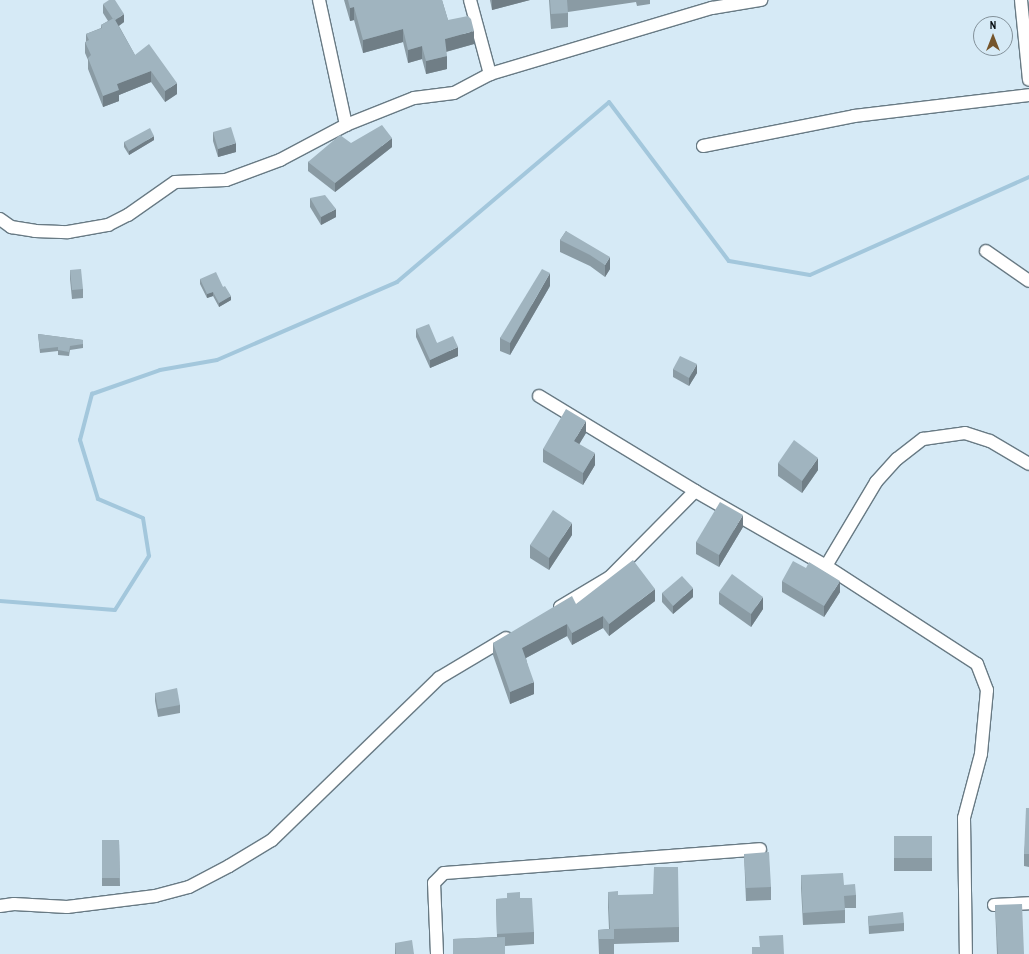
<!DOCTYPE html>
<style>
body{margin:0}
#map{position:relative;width:1029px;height:954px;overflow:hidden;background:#d6eaf6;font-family:"Archivo Narrow",sans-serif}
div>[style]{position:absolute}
.stream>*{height:4px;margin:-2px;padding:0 2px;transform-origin:2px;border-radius:2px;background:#a3c7dc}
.roads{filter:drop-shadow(1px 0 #687a84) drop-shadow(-1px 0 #687a84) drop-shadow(0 1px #687a84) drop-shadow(0 -1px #687a84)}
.minor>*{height:12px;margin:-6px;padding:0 6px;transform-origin:6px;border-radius:6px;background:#fff}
.wall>*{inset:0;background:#8a9ba4}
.shaded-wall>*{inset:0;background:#707e86}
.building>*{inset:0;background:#a0b4bf}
span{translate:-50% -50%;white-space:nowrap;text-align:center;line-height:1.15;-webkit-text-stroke:3px #d6eaf6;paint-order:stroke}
.north{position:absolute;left:973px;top:16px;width:40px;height:40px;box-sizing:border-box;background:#d6eaf6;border:1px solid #83919a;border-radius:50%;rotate:0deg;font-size:11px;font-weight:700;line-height:16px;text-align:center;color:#060c10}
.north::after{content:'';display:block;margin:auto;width:14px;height:18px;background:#75552b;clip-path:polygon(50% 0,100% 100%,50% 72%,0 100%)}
</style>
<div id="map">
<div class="stream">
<div style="left:0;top:601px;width:115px;rotate:4.5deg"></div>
<div style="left:115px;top:610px;width:64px;rotate:-57.8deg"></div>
<div style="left:149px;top:556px;width:38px;rotate:-99deg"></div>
<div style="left:143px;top:518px;width:49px;rotate:-157.1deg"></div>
<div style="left:98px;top:499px;width:62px;rotate:-107deg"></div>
<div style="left:80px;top:440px;width:48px;rotate:-75.4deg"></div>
<div style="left:92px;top:394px;width:72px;rotate:-19.4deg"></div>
<div style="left:160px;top:370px;width:58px;rotate:-10deg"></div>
<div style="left:217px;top:360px;width:196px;rotate:-23.4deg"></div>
<div style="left:397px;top:282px;width:278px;rotate:-40.3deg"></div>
<div style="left:609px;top:102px;width:199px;rotate:53deg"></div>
<div style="left:729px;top:261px;width:82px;rotate:9.8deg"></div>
<div style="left:810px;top:275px;width:240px;rotate:-24.1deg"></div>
</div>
<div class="roads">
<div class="minor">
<div style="left:319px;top:0;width:128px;rotate:77.8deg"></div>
<div style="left:470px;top:0;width:77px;rotate:74.9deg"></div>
<div style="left:1021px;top:0;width:80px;rotate:84.3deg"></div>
<div style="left:703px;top:146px;width:154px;rotate:-11.2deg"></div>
<div style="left:854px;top:116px;width:176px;rotate:-6.8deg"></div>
<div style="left:0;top:219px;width:14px;rotate:36deg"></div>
<div style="left:11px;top:227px;width:24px;rotate:9deg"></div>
<div style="left:35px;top:231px;width:33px;rotate:2deg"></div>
<div style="left:68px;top:232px;width:41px;rotate:-9.9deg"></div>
<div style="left:108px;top:225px;width:22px;rotate:-27deg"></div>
<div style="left:128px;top:215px;width:57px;rotate:-35.1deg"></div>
<div style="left:175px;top:182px;width:51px;rotate:-2.2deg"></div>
<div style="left:226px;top:180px;width:58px;rotate:-20.3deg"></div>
<div style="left:280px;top:160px;width:75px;rotate:-27.9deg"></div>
<div style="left:346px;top:125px;width:73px;rotate:-21.7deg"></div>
<div style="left:414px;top:98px;width:40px;rotate:-7.1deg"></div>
<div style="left:454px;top:93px;width:41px;rotate:-27.8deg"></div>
<div style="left:490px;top:74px;width:232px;rotate:-16.6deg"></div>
<div style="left:712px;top:8px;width:50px;rotate:-9.3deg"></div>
<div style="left:986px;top:251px;width:52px;rotate:34.9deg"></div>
<div style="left:539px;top:396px;width:183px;rotate:31.3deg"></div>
<div style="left:695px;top:491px;width:151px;rotate:29.8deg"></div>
<div style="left:826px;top:566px;width:180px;rotate:33deg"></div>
<div style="left:977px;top:664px;width:28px;rotate:69deg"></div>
<div style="left:987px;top:690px;width:64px;rotate:95.4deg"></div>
<div style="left:981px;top:754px;width:66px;rotate:104.9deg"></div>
<div style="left:964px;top:818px;width:136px;rotate:89.2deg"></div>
<div style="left:826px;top:566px;width:98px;rotate:-59.2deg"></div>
<div style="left:876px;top:482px;width:31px;rotate:-48deg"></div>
<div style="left:897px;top:459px;width:33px;rotate:-38deg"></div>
<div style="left:923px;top:439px;width:42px;rotate:-8.1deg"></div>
<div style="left:965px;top:433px;width:26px;rotate:18deg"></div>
<div style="left:990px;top:441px;width:45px;rotate:30.5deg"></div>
<div style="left:560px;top:607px;width:58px;rotate:-31deg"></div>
<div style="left:610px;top:577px;width:121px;rotate:-45.3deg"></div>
<div style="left:994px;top:905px;width:35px;rotate:-3deg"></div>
<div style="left:0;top:906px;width:14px;rotate:-8deg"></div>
<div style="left:14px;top:904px;width:53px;rotate:3.2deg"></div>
<div style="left:67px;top:907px;width:89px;rotate:-7.1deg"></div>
<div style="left:155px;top:896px;width:35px;rotate:-15deg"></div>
<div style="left:189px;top:887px;width:45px;rotate:-27.7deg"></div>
<div style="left:229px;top:866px;width:50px;rotate:-31.2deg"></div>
<div style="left:272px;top:840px;width:233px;rotate:-44.1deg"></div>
<div style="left:439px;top:678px;width:78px;rotate:-30.8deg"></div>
<div style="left:437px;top:954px;width:71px;rotate:-92.4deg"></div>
<div style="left:434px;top:883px;width:14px;rotate:-45deg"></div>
<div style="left:444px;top:873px;width:317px;rotate:-4.3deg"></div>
</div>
</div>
<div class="wall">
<div style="clip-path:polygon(344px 0,442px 0,448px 20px,474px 44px,446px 52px,447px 69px,426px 74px,422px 59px,408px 63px,403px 42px,363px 53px,354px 20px,350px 21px)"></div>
<div style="clip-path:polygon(490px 0,530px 0,492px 10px)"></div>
<div style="clip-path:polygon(549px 0,650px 0,650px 4px,637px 6px,636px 2px,568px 12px,568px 27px,551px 29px)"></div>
<div style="clip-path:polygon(103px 4px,124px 22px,119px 26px,135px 55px,177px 94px,165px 102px,151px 82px,119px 95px,119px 101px,103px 107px,88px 69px,88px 60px,85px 53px,85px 42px,86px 42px,86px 34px,101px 28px,101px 25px,108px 21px,103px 13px)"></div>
<div style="clip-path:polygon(213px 132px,236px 152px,218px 157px,213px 141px)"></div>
<div style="clip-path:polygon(154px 140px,129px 155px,124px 147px,124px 142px)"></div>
<div style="clip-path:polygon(351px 143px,392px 147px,335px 192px,308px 171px,308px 162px)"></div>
<div style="clip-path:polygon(310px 198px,336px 217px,321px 225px,310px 207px)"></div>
<div style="clip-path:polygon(566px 231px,610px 269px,605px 277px,590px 266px,560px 252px,560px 240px)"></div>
<div style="clip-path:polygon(70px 270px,83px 289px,83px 298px,72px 299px,70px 279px)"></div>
<div style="clip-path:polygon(200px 279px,223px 287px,231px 300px,219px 307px,213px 296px,207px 298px,200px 284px)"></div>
<div style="clip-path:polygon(550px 286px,510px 355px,500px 351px,500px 338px)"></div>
<div style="clip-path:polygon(416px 329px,437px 343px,458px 356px,430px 368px,416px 337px)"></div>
<div style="clip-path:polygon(38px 334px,83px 340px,83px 348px,70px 350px,69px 356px,58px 355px,58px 351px,40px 353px)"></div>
<div style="clip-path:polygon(673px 369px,697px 373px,689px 386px,673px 377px)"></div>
<div style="clip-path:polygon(586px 433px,579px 444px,595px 465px,583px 485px,543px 462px,543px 449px)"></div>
<div style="clip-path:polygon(778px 463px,818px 470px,802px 493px,778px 476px)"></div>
<div style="clip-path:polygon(743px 527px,719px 567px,696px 554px,696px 542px)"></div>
<div style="clip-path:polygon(572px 535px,549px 570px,530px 558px,530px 545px)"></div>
<div style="clip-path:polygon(782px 581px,840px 592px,824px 617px,782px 592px)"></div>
<div style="clip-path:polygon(719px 592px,763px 609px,751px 627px,719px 604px)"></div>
<div style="clip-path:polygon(662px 593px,693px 597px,673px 614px,662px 602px)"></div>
<div style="clip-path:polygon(655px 601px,609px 636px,603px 628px,572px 645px,567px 636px,526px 658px,534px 694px,510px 704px,493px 655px,493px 643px,576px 604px)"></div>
<div style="clip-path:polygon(155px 693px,180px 705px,180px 713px,158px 717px,155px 701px)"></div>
<div style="clip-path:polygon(1029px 808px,1029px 867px,1024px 866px,1024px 854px)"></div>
<div style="clip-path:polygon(894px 836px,932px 836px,932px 871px,894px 871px)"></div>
<div style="clip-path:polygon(102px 840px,119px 840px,120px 886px,102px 886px)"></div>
<div style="clip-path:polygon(744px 854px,771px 887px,771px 900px,746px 901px)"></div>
<div style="clip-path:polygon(801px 875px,844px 885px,856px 895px,856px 908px,845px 908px,845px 923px,803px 925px,801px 888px)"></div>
<div style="clip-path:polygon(608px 892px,618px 895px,679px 927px,679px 942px,614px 944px,614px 954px,599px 954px,598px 930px,609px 929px,608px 907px)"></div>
<div style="clip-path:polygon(520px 898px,534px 932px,534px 944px,505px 946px,505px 954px,453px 954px,453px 939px,497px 937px,496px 899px)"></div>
<div style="clip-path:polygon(995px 905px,1024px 954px,997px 954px)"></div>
<div style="clip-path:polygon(868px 916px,904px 923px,904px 931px,869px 934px)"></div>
<div style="clip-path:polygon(395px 943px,414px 954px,395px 954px)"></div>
</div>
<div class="shaded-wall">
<div style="clip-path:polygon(492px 0,530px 0,492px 10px)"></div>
<div style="clip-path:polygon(354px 7px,354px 20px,350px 21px,350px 8px)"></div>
<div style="clip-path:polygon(124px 14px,124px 22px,114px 29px,114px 21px)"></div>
<div style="clip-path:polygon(403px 29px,403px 42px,363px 53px,363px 40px)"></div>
<div style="clip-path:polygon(474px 31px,474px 44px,445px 52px,445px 39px)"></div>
<div style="clip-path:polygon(422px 46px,422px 59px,408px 63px,408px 50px)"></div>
<div style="clip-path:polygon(447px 56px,447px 69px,426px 74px,426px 61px)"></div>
<div style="clip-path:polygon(151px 71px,151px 82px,119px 95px,119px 101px,103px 107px,103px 96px,117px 84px)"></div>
<div style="clip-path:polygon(177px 83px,177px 94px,165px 102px,165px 91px)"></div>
<div style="clip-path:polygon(154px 136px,154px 140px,129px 155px,129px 151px)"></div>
<div style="clip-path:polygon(392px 138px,392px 147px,335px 192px,335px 183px)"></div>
<div style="clip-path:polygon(236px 143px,236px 152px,218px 157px,218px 149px)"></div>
<div style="clip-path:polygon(336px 209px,336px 217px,321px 225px,321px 217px)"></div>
<div style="clip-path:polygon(610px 257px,610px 269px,605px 277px,605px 265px)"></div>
<div style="clip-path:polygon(550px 273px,550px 286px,510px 355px,510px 343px)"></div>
<div style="clip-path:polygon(213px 292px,213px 296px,207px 298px,207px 294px)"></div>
<div style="clip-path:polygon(231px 296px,231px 300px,219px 307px,219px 303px)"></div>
<div style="clip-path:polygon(458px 347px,458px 356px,430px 368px,430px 360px)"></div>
<div style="clip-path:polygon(697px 364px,697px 373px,689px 386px,689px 378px)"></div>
<div style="clip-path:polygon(586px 421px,586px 433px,574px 453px,574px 441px)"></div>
<div style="clip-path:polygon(595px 453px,595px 465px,583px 485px,583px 473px)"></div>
<div style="clip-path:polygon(818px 458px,818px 470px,802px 493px,802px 481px)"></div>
<div style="clip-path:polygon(743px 515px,743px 527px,719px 567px,719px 555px)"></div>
<div style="clip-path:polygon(572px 523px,572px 535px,549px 570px,549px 558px)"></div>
<div style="clip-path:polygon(840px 581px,840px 592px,824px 617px,824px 606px)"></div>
<div style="clip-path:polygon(693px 588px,693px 597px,673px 614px,673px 606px)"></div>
<div style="clip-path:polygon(655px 589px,655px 601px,609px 636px,609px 624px)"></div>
<div style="clip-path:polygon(763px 597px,763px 609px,751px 627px,751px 614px)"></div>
<div style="clip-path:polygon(603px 616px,603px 628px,572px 645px,572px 633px)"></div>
<div style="clip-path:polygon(567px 624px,567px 636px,522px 660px,522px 648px)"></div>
<div style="clip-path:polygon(534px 682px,534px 694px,510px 704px,510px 692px)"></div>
</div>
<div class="building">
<div style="clip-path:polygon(109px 0,115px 0,124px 14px,115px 20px,114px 18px,113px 19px,103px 4px)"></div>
<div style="clip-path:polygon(348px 0,442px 0,448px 20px,468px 16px,471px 19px,474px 31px,445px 39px,447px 56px,426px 61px,422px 46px,408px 50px,403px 29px,363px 40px,354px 7px,350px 8px)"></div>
<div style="clip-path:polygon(550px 0,567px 0,568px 13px,551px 14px)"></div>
<div style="clip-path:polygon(114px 18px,135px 55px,149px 44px,177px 83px,165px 91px,151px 71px,117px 84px,119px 90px,103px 96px,88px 58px,91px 55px,85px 42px,89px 40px,86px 34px,102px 28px,101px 25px)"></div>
<div style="clip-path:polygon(382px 125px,392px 138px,335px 183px,308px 162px,340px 135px,351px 143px)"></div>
<div style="clip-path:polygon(231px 127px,236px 143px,218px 149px,213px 132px)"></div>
<div style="clip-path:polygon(150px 128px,154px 136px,129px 151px,124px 142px)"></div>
<div style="clip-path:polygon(325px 195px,336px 209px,321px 217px,310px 198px)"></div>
<div style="clip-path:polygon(566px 231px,610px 257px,605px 265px,590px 255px,560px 240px)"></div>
<div style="clip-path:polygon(81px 269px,83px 289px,72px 290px,70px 270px)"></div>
<div style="clip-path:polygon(542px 269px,550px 273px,510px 343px,500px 338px)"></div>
<div style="clip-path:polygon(216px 272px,223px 287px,225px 286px,231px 296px,219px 303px,213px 292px,207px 294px,200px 279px)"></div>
<div style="clip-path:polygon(429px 324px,437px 343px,453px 336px,458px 347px,430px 360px,416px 329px)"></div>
<div style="clip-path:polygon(38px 334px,83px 340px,83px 344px,70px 346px,69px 352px,58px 350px,58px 347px,40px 349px)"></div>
<div style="clip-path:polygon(680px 356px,697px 364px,689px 378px,673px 369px)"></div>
<div style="clip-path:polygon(566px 409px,586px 421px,574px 441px,595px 453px,583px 473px,543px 449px)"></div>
<div style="clip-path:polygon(794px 440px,818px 458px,802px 481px,778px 463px)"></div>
<div style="clip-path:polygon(720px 502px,743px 515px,719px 555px,696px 542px)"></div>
<div style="clip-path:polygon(553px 510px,572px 523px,549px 558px,530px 545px)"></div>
<div style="clip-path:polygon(633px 560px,655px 589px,609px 624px,603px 616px,572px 633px,567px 624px,522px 648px,534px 682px,510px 692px,493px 643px,572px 596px,576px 604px)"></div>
<div style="clip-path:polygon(793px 561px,806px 568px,809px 562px,840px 581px,824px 606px,782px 581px)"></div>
<div style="clip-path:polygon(732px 574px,763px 597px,751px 614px,719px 592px)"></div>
<div style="clip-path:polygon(682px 576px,693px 588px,673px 606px,662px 593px)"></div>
<div style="clip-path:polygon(177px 688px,180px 705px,158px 709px,155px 693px)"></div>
<div style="clip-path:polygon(1026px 808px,1029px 808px,1029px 854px,1024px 854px)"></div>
<div style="clip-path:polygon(894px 836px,932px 836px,932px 858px,894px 858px)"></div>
<div style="clip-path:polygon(102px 840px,119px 840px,120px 878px,102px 878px)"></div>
<div style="clip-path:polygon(769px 852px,771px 887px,746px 888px,744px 854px)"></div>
<div style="clip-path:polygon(654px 867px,678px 867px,679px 927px,614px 929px,614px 939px,599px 939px,598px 930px,610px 929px,608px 892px,618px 891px,618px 895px,653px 894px)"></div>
<div style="clip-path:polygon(843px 873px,844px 885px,855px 884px,856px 895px,844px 896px,845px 910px,803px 913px,801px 875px)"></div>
<div style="clip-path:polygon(520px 892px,520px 898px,532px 898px,534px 932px,497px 934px,496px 899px,507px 898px,507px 893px)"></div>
<div style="clip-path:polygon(1022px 904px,1024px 954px,998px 954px,995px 905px)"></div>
<div style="clip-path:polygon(903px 912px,904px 923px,869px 926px,868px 916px)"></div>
<div style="clip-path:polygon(783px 935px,784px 954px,752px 954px,752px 947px,760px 947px,759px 936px)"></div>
<div style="clip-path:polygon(505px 937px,505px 954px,453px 954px,453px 939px)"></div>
<div style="clip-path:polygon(412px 940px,414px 954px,396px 954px,395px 943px)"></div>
</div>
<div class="north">N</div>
</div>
